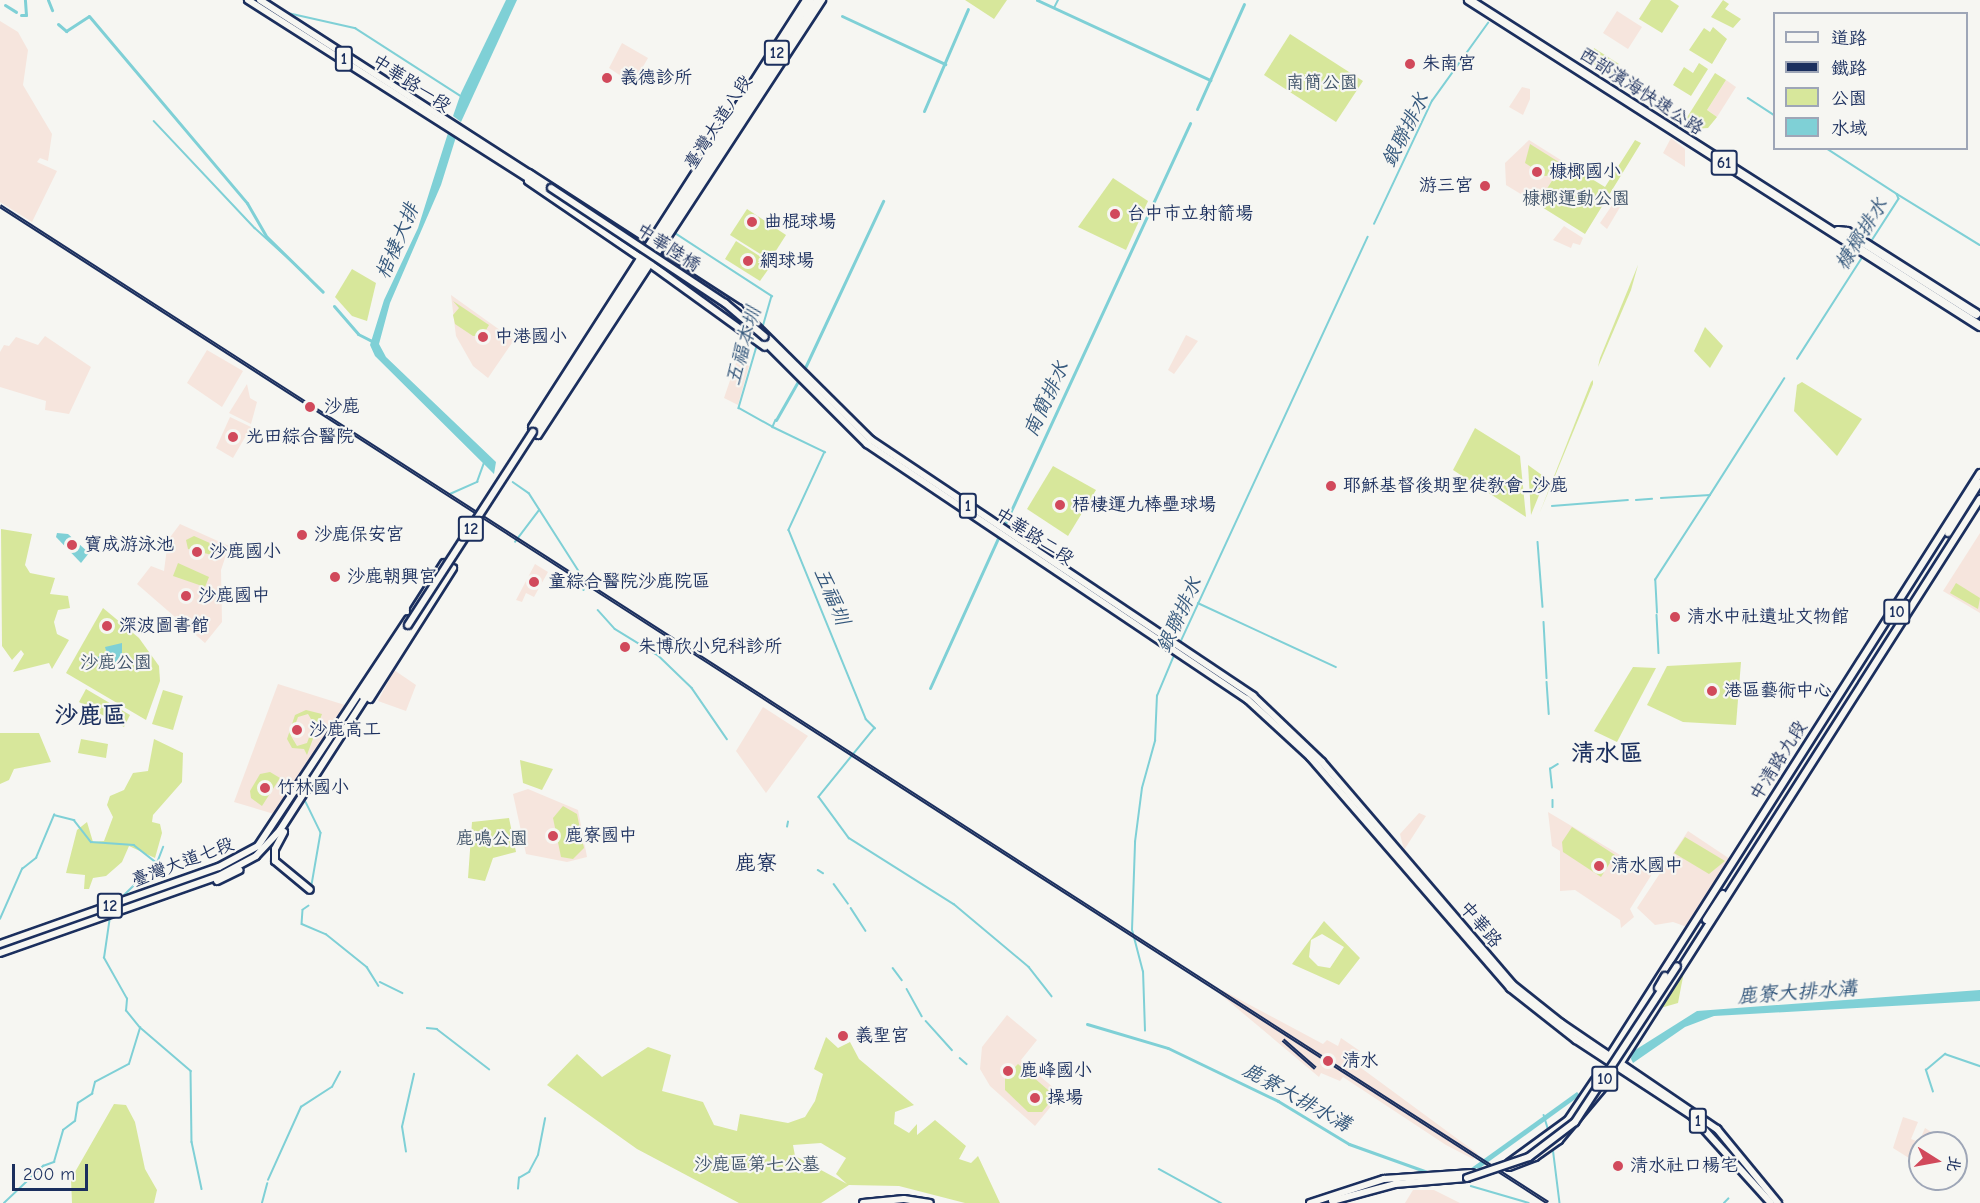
<!DOCTYPE html>
<meta charset="utf-8">
<style>
body{margin:0}
#map{position:relative;width:1980px;height:1203px;overflow:hidden;background:#f6f6f2;font-family:"Comic Neue","LXGW WenKai TC",sans-serif}
div>[style]{position:absolute}
.built>*{inset:0;background:#f6e5dd}
.green>*{inset:0;background:#d7e79b}
.water>*{inset:0;background:#7fd0d6}
.stream>*{height:1.5px;margin:-0.75px;padding:0 0.75px;transform-origin:0.75px;border-radius:0.75px;background:#7fd0d6}
.canal>*{height:3px;margin:-1.5px;padding:0 1.5px;transform-origin:1.5px;border-radius:1.5px;background:#7fd0d6}
.roads{filter:drop-shadow(2px 0 #1b2f5e) drop-shadow(-2px 0 #1b2f5e) drop-shadow(0 2px #1b2f5e) drop-shadow(0 -2px #1b2f5e)}
.primary>*{height:6px;margin:-3px;padding:0 3px;transform-origin:3px;border-radius:3px;background:#f6f6f2}
.highway>*{height:8px;margin:-4px;padding:0 4px;transform-origin:4px;border-radius:4px;background:#f6f6f2}
.rail>*{height:4px;margin-top:-2px;transform-origin:0;background:repeating-linear-gradient(90deg,#f6f6f2 0 4.5px,#1b2f5e 0 9px);box-sizing:border-box;border-block:2px solid #1b2f5e}
.bridges{filter:drop-shadow(2px 0 #1b2f5e) drop-shadow(-2px 0 #1b2f5e) drop-shadow(0 2px #1b2f5e) drop-shadow(0 -2px #1b2f5e)}
.primary-bridge>*{height:6px;margin:-3px;padding:0 3px;transform-origin:3px;border-radius:3px;background:#f6f6f2}
.dots>*{width:16px;height:16px;translate:-50% -50%;box-sizing:border-box;border:3px solid #f6f6f2;border-radius:50%}
span{translate:-50% -50%;white-space:nowrap;text-align:center;line-height:1.15;-webkit-text-stroke:4.5px #f6f6f2;paint-order:stroke}
.shield-label span{padding:2px 4px;background:#f6f6f2;border:2px solid;border-radius:4px;-webkit-text-stroke-width:0}
.shield-label{font-size:16px;color:#1b2f5e;font-weight:700}
.poi-label{font-size:18px;color:#1b2f5e}
.left{translate:0 -50%;text-align:left}
.right{translate:-100% -50%;text-align:right}
.park-label{font-size:18px;color:#41546a}
.street-label{font-size:18px;color:#1b2f5e}
.water-label{font-size:20px;color:#34577c;font-style:italic}
.quarter-label{font-size:21px;color:#1b2f5e}
.district-label{font-size:24px;color:#1b2f5e;font-weight:700}
.legend{position:absolute;left:1773px;top:12px;width:195px;height:138px;box-sizing:border-box;background:#f6f6f2;border:2px solid #9ea6b7;margin:0;padding:8px 10px;list-style:none;font-size:18px;color:#1b2f5e}
.legend li{display:flex;align-items:center;gap:12px;height:30px}
.legend b{width:30px;border:2px solid #9ea6b7}
.north{position:absolute;left:1908px;top:1131px;width:60px;height:60px;box-sizing:border-box;background:#f6f6f2;border:2px solid #9ea6b7;border-radius:50%;rotate:101deg;font-size:16px;font-weight:700;line-height:24px;text-align:center;color:#1b2f5e}
.north::after{content:'';display:block;margin:auto;width:21px;height:27px;background:#d1495b;clip-path:polygon(50% 0,100% 100%,50% 72%,0 100%)}
.scale{position:absolute;left:12px;top:1164px;width:76px;height:27px;box-sizing:border-box;border:3px solid #1b2f5e;border-top:0;padding-left:8px;font-size:18px;line-height:21px;white-space:nowrap;color:#1b2f5e;-webkit-text-stroke:4px #f6f6f2;paint-order:stroke}
</style>
<div id="map">
<div class="built">
<div style="clip-path:polygon(1617px 11px,1642px 27px,1628px 49px,1603px 33px)"></div>
<div style="clip-path:polygon(0 21px,18px 32px,28px 50px,23px 85px,52px 134px,48px 161px,40px 158px,37px 162px,57px 171px,32px 222px,0 202px)"></div>
<div style="clip-path:polygon(622px 43px,648px 58px,633px 84px,609px 68px)"></div>
<div style="clip-path:polygon(1726px 80px,1736px 87px,1717px 117px,1707px 110px)"></div>
<div style="clip-path:polygon(1522px 87px,1530px 89px,1530px 99px,1523px 115px,1509px 107px)"></div>
<div style="clip-path:polygon(1671px 138px,1685px 149px,1685px 167px,1663px 153px)"></div>
<div style="clip-path:polygon(1529px 140px,1564px 162px,1537px 204px,1506px 185px,1505px 163px)"></div>
<div style="clip-path:polygon(1623px 189px,1629px 192px,1607px 229px,1600px 223px)"></div>
<div style="clip-path:polygon(1564px 226px,1583px 238px,1580px 245px,1573px 243px,1571px 248px,1553px 240px)"></div>
<div style="clip-path:polygon(451px 295px,514px 340px,488px 378px,473px 366px,456px 336px)"></div>
<div style="clip-path:polygon(1186px 335px,1198px 341px,1174px 374px,1168px 370px)"></div>
<div style="clip-path:polygon(45px 336px,91px 367px,69px 414px,45px 410px,46px 401px,0 387px,0 352px,4px 345px,9px 346px,16px 337px,38px 345px)"></div>
<div style="clip-path:polygon(207px 350px,243px 371px,222px 407px,187px 383px)"></div>
<div style="clip-path:polygon(737px 360px,749px 366px,738px 405px,724px 398px)"></div>
<div style="clip-path:polygon(247px 384px,250px 398px,257px 402px,251px 424px,229px 413px)"></div>
<div style="clip-path:polygon(230px 417px,251px 427px,233px 458px,216px 448px)"></div>
<div style="clip-path:polygon(180px 524px,229px 546px,221px 570px,222px 622px,205px 643px,137px 584px,151px 566px,164px 571px,168px 540px)"></div>
<div style="clip-path:polygon(1980px 533px,1980px 613px,1943px 591px)"></div>
<div style="clip-path:polygon(535px 564px,548px 572px,534px 597px,526px 593px,522px 602px,516px 600px)"></div>
<div style="clip-path:polygon(394px 670px,416px 685px,406px 711px,378px 701px)"></div>
<div style="clip-path:polygon(278px 684px,348px 706px,274px 814px,234px 802px)"></div>
<div style="clip-path:polygon(763px 707px,808px 736px,766px 793px,736px 751px)"></div>
<div style="clip-path:polygon(528px 789px,578px 810px,587px 857px,567px 862px,526px 854px,513px 794px)"></div>
<div style="clip-path:polygon(1548px 812px,1652px 874px,1630px 909px,1634px 917px,1621px 928px,1620px 920px,1575px 890px,1560px 891px,1560px 851px,1552px 846px)"></div>
<div style="clip-path:polygon(1419px 813px,1426px 816px,1404px 850px,1400px 834px)"></div>
<div style="clip-path:polygon(1688px 831px,1730px 859px,1687px 927px,1673px 922px,1655px 925px,1637px 908px)"></div>
<div style="clip-path:polygon(1222px 990px,1323px 1044px,1327px 1040px,1338px 1046px,1341px 1038px,1360px 1051px,1353px 1062px,1478px 1154px,1473px 1159px,1446px 1145px,1343px 1077px,1340px 1081px,1321px 1073px,1319px 1077px,1220px 994px)"></div>
<div style="clip-path:polygon(1007px 1015px,1037px 1040px,1021px 1060px,1061px 1094px,1035px 1126px,990px 1086px,980px 1069px,982px 1047px)"></div>
<div style="clip-path:polygon(1903px 1117px,1918px 1122px,1911px 1139px,1919px 1142px,1925px 1128px,1933px 1133px,1928px 1143px,1920px 1143px,1920px 1165px,1893px 1148px)"></div>
<div style="clip-path:polygon(1413px 1190px,1434px 1190px,1460px 1203px,1405px 1203px)"></div>
</div>
<div class="green">
<div style="clip-path:polygon(965px 0,1007px 0,994px 19px)"></div>
<div style="clip-path:polygon(1651px 0,1670px 0,1679px 6px,1662px 33px,1639px 19px)"></div>
<div style="clip-path:polygon(1723px 0,1729px 4px,1725px 9px,1741px 19px,1733px 28px,1711px 17px)"></div>
<div style="clip-path:polygon(1713px 27px,1727px 39px,1712px 64px,1689px 50px,1704px 28px,1710px 32px)"></div>
<div style="clip-path:polygon(1290px 34px,1363px 81px,1336px 122px,1264px 75px)"></div>
<div style="clip-path:polygon(1594px 48px,1619px 64px,1611px 77px,1592px 63px)"></div>
<div style="clip-path:polygon(1699px 63px,1708px 69px,1691px 96px,1673px 85px,1684px 67px,1693px 73px)"></div>
<div style="clip-path:polygon(1715px 73px,1726px 80px,1707px 110px,1717px 117px,1708px 128px,1693px 129px,1686px 119px)"></div>
<div style="clip-path:polygon(1635px 140px,1641px 143px,1585px 234px,1537px 204px,1564px 162px,1605px 187px)"></div>
<div style="clip-path:polygon(1530px 144px,1562px 164px,1553px 175px,1545px 176px,1525px 163px)"></div>
<div style="clip-path:polygon(1113px 178px,1148px 201px,1126px 250px,1078px 227px)"></div>
<div style="clip-path:polygon(747px 209px,786px 235px,770px 260px,730px 235px)"></div>
<div style="clip-path:polygon(736px 241px,772px 264px,760px 281px,725px 259px)"></div>
<div style="clip-path:polygon(1638px 265px,1631px 290px,1598px 367px,1600px 358px)"></div>
<div style="clip-path:polygon(352px 269px,376px 283px,367px 321px,352px 316px,335px 297px)"></div>
<div style="clip-path:polygon(453px 301px,489px 325px,483px 335px,473px 336px,455px 324px,453px 315px,459px 308px)"></div>
<div style="clip-path:polygon(1705px 327px,1723px 346px,1710px 368px,1694px 351px)"></div>
<div style="clip-path:polygon(1593px 380px,1593px 384px,1540px 512px,1591px 382px)"></div>
<div style="clip-path:polygon(1802px 382px,1862px 419px,1837px 456px,1794px 411px,1797px 385px)"></div>
<div style="clip-path:polygon(1475px 428px,1520px 456px,1526px 517px,1453px 470px)"></div>
<div style="clip-path:polygon(1528px 465px,1546px 478px,1531px 515px)"></div>
<div style="clip-path:polygon(1053px 466px,1096px 490px,1068px 536px,1027px 509px)"></div>
<div style="clip-path:polygon(1px 529px,32px 534px,25px 565px,30px 573px,55px 578px,50px 594px,68px 596px,70px 608px,58px 610px,54px 622px,57px 634px,69px 640px,52px 669px,49px 663px,13px 672px,24px 654px,21px 650px,12px 660px,2px 646px)"></div>
<div style="clip-path:polygon(194px 536px,212px 544px,212px 555px,188px 549px,186px 540px)"></div>
<div style="clip-path:polygon(178px 563px,209px 577px,205px 587px,173px 576px)"></div>
<div style="clip-path:polygon(1956px 583px,1980px 598px,1978px 609px,1950px 593px)"></div>
<div style="clip-path:polygon(103px 608px,139px 638px,159px 666px,160px 681px,146px 720px,66px 673px)"></div>
<div style="clip-path:polygon(1741px 662px,1736px 725px,1683px 722px,1647px 705px,1667px 666px)"></div>
<div style="clip-path:polygon(1633px 667px,1656px 668px,1617px 742px,1594px 731px)"></div>
<div style="clip-path:polygon(86px 689px,130px 715px,124px 727px,79px 702px)"></div>
<div style="clip-path:polygon(163px 690px,183px 696px,173px 730px,152px 724px)"></div>
<div style="clip-path:polygon(evenodd,306px 710px,322px 714px,307px 755px,304px 749px,292px 748px,287px 739px,295px 715px,306px 710px,308px 714px,314px 724px,307px 743px,297px 746px,291px 736px,298px 717px,308px 714px)"></div>
<div style="clip-path:polygon(0 733px,39px 733px,51px 762px,14px 769px,9px 780px,0 784px)"></div>
<div style="clip-path:polygon(81px 739px,108px 744px,106px 758px,78px 753px)"></div>
<div style="clip-path:polygon(154px 739px,183px 753px,182px 782px,153px 815px,152px 822px,160px 824px,162px 833px,155px 858px,129px 846px,122px 862px,106px 876px,93px 878px,89px 889px,84px 889px,85px 875px,66px 873px,77px 830px,87px 822px,93px 842px,104px 841px,113px 817px,107px 805px,110px 796px,124px 790px,133px 773px,148px 771px)"></div>
<div style="clip-path:polygon(520px 760px,553px 769px,542px 790px,523px 783px)"></div>
<div style="clip-path:polygon(270px 772px,280px 778px,262px 806px,251px 798px,250px 791px,260px 774px)"></div>
<div style="clip-path:polygon(563px 806px,577px 814px,584px 848px,573px 859px,561px 857px,553px 818px)"></div>
<div style="clip-path:polygon(509px 818px,516px 852px,493px 858px,485px 881px,468px 878px,472px 822px)"></div>
<div style="clip-path:polygon(1572px 827px,1615px 855px,1601px 877px,1563px 852px,1562px 842px)"></div>
<div style="clip-path:polygon(1685px 837px,1725px 861px,1709px 874px,1674px 853px)"></div>
<div style="clip-path:polygon(evenodd,1324px 921px,1360px 958px,1339px 985px,1292px 964px,1324px 921px,1322px 934px,1344px 947px,1330px 968px,1318px 966px,1309px 957px,1311px 940px,1322px 934px)"></div>
<div style="clip-path:polygon(1685px 966px,1678px 1003px,1657px 1009px)"></div>
<div style="clip-path:polygon(evenodd,826px 1037px,838px 1048px,850px 1042px,859px 1059px,914px 1105px,895px 1112px,894px 1124px,909px 1133px,917px 1124px,917px 1135px,935px 1120px,966px 1146px,959px 1159px,971px 1163px,978px 1156px,1000px 1203px,965px 1203px,899px 1186px,849px 1185px,821px 1203px,739px 1203px,637px 1149px,547px 1085px,577px 1054px,602px 1077px,648px 1047px,671px 1055px,662px 1091px,703px 1102px,714px 1125px,737px 1131px,740px 1114px,788px 1123px,805px 1117px,815px 1101px,823px 1074px,814px 1069px,826px 1037px,821px 1143px,846px 1158px,836px 1174px,847px 1184px,795px 1156px,793px 1145px,821px 1143px)"></div>
<div style="clip-path:polygon(1018px 1064px,1055px 1096px,1042px 1112px,1028px 1112px,1005px 1090px,1005px 1077px)"></div>
<div style="clip-path:polygon(114px 1104px,126px 1105px,135px 1122px,145px 1169px,157px 1190px,154px 1203px,72px 1203px,71px 1179px)"></div>
</div>
<div class="water">
<div style="clip-path:polygon(506px 0,517px 0,461px 122px,453px 116px,461px 93px)"></div>
<div style="clip-path:polygon(448px 133px,456px 137px,441px 185px,390px 303px,379px 344px,386px 357px,496px 462px,494px 474px,375px 356px,370px 345px,384px 300px,418px 228px)"></div>
<div style="clip-path:polygon(57px 533px,68px 534px,89px 553px,81px 563px,56px 537px)"></div>
<div style="clip-path:polygon(122px 643px,122px 665px,100px 670px,97px 657px,107px 654px,105px 647px)"></div>
<div style="clip-path:polygon(1980px 990px,1980px 1001px,1714px 1016px,1685px 1027px,1633px 1063px,1631px 1059px,1632px 1052px,1697px 1011px)"></div>
<div style="clip-path:polygon(1577px 1092px,1580px 1095px,1574px 1100px,1480px 1168px,1470px 1169px)"></div>
</div>
<div class="stream">
<div style="left:1054px;top:8px;width:9px;rotate:-63deg"></div>
<div style="left:288px;top:13px;width:69px;rotate:12.6deg"></div>
<div style="left:355px;top:28px;width:126px;rotate:32.7deg"></div>
<div style="left:1748px;top:98px;width:31px;rotate:33deg"></div>
<div style="left:154px;top:121px;width:147px;rotate:46.7deg"></div>
<div style="left:255px;top:228px;width:72px;rotate:42.2deg"></div>
<div style="left:1826px;top:148px;width:85px;rotate:32.9deg"></div>
<div style="left:1897px;top:194px;width:5px;rotate:68deg"></div>
<div style="left:1899px;top:199px;width:54px;rotate:122.8deg"></div>
<div style="left:1897px;top:194px;width:97px;rotate:31.6deg"></div>
<div style="left:1374px;top:224px;width:136px;rotate:-64.8deg"></div>
<div style="left:1432px;top:101px;width:96px;rotate:-54.3deg"></div>
<div style="left:675px;top:233px;width:116px;rotate:33deg"></div>
<div style="left:772px;top:296px;width:32px;rotate:106deg"></div>
<div style="left:758px;top:343px;width:68px;rotate:106.3deg"></div>
<div style="left:739px;top:408px;width:38px;rotate:29deg"></div>
<div style="left:1797px;top:359px;width:122px;rotate:-57.3deg"></div>
<div style="left:776px;top:420px;width:8px;rotate:113deg"></div>
<div style="left:773px;top:427px;width:58px;rotate:25.7deg"></div>
<div style="left:825px;top:452px;width:86px;rotate:114.8deg"></div>
<div style="left:789px;top:530px;width:204px;rotate:67.8deg"></div>
<div style="left:866px;top:719px;width:13px;rotate:45deg"></div>
<div style="left:875px;top:728px;width:89px;rotate:129.1deg"></div>
<div style="left:819px;top:797px;width:51px;rotate:53.8deg"></div>
<div style="left:849px;top:838px;width:124px;rotate:32.2deg"></div>
<div style="left:954px;top:904px;width:98px;rotate:40deg"></div>
<div style="left:1029px;top:967px;width:37px;rotate:52deg"></div>
<div style="left:513px;top:482px;width:19px;rotate:35deg"></div>
<div style="left:529px;top:493px;width:102px;rotate:57.4deg"></div>
<div style="left:584px;top:579px;width:11px;rotate:90deg"></div>
<div style="left:450px;top:494px;width:30px;rotate:-24deg"></div>
<div style="left:477px;top:482px;width:20px;rotate:-70deg"></div>
<div style="left:1661px;top:498px;width:49px;rotate:-3.5deg"></div>
<div style="left:1710px;top:495px;width:138px;rotate:-57.5deg"></div>
<div style="left:1636px;top:500px;width:16px;rotate:-4deg"></div>
<div style="left:1552px;top:506px;width:76px;rotate:-4.5deg"></div>
<div style="left:515px;top:542px;width:40px;rotate:-53deg"></div>
<div style="left:1538px;top:542px;width:65px;rotate:85.6deg"></div>
<div style="left:1198px;top:603px;width:152px;rotate:24.9deg"></div>
<div style="left:598px;top:610px;width:25px;rotate:48deg"></div>
<div style="left:615px;top:629px;width:52px;rotate:31.5deg"></div>
<div style="left:659px;top:656px;width:46px;rotate:44.1deg"></div>
<div style="left:692px;top:688px;width:62px;rotate:55.5deg"></div>
<div style="left:1657px;top:613px;width:33px;rotate:-93deg"></div>
<div style="left:1655px;top:580px;width:101px;rotate:-57.1deg"></div>
<div style="left:1657px;top:615px;width:38px;rotate:87deg"></div>
<div style="left:1544px;top:622px;width:56px;rotate:86.9deg"></div>
<div style="left:1180px;top:643px;width:447px;rotate:-65.2deg"></div>
<div style="left:1547px;top:682px;width:32px;rotate:86deg"></div>
<div style="left:1552px;top:788px;width:19px;rotate:-96deg"></div>
<div style="left:1550px;top:769px;width:9px;rotate:-32deg"></div>
<div style="left:1553px;top:800px;width:7px;rotate:90deg"></div>
<div style="left:306px;top:802px;width:34px;rotate:64deg"></div>
<div style="left:321px;top:833px;width:53px;rotate:99.8deg"></div>
<div style="left:787px;top:827px;width:5px;rotate:-79deg"></div>
<div style="left:818px;top:870px;width:6px;rotate:31deg"></div>
<div style="left:834px;top:884px;width:24px;rotate:54deg"></div>
<div style="left:122px;top:897px;width:49px;rotate:-44.2deg"></div>
<div style="left:309px;top:906px;width:7px;rotate:146deg"></div>
<div style="left:303px;top:910px;width:14px;rotate:94deg"></div>
<div style="left:302px;top:924px;width:26px;rotate:23deg"></div>
<div style="left:326px;top:934px;width:53px;rotate:38.8deg"></div>
<div style="left:367px;top:967px;width:22px;rotate:58deg"></div>
<div style="left:851px;top:908px;width:27px;rotate:57deg"></div>
<div style="left:0;top:919px;width:55px;rotate:-66.3deg"></div>
<div style="left:22px;top:869px;width:18px;rotate:-38deg"></div>
<div style="left:36px;top:858px;width:47px;rotate:-67.3deg"></div>
<div style="left:54px;top:815px;width:21px;rotate:14deg"></div>
<div style="left:74px;top:820px;width:28px;rotate:52deg"></div>
<div style="left:91px;top:842px;width:43px;rotate:4deg"></div>
<div style="left:134px;top:845px;width:29px;rotate:38deg"></div>
<div style="left:157px;top:863px;width:17px;rotate:-69deg"></div>
<div style="left:893px;top:968px;width:15px;rotate:53deg"></div>
<div style="left:380px;top:982px;width:25px;rotate:26deg"></div>
<div style="left:907px;top:989px;width:31px;rotate:61deg"></div>
<div style="left:926px;top:1021px;width:39px;rotate:48deg"></div>
<div style="left:141px;top:1028px;width:66px;rotate:40.7deg"></div>
<div style="left:191px;top:1071px;width:71px;rotate:89.2deg"></div>
<div style="left:192px;top:1142px;width:48px;rotate:78deg"></div>
<div style="left:427px;top:1028px;width:10px;rotate:6deg"></div>
<div style="left:437px;top:1029px;width:66px;rotate:37.6deg"></div>
<div style="left:1145px;top:1031px;width:59px;rotate:-91.9deg"></div>
<div style="left:1143px;top:972px;width:43px;rotate:-104.7deg"></div>
<div style="left:1132px;top:930px;width:88px;rotate:-88deg"></div>
<div style="left:1135px;top:842px;width:54px;rotate:-82.6deg"></div>
<div style="left:1142px;top:788px;width:49px;rotate:-74.5deg"></div>
<div style="left:1155px;top:741px;width:45px;rotate:-87.5deg"></div>
<div style="left:1157px;top:696px;width:47px;rotate:-67.3deg"></div>
<div style="left:960px;top:1058px;width:9px;rotate:41deg"></div>
<div style="left:1933px;top:1092px;width:23px;rotate:-108deg"></div>
<div style="left:1926px;top:1070px;width:25px;rotate:-40deg"></div>
<div style="left:1945px;top:1054px;width:37px;rotate:19deg"></div>
<div style="left:1544px;top:1115px;width:17px;rotate:73deg"></div>
<div style="left:1553px;top:1147px;width:56px;rotate:82.9deg"></div>
<div style="left:406px;top:1152px;width:25px;rotate:-99deg"></div>
<div style="left:402px;top:1127px;width:54px;rotate:-77.2deg"></div>
<div style="left:1159px;top:1169px;width:71px;rotate:28.7deg"></div>
<div style="left:268px;top:1180px;width:80px;rotate:-65.7deg"></div>
<div style="left:301px;top:1107px;width:37px;rotate:-33deg"></div>
<div style="left:332px;top:1087px;width:17px;rotate:-62deg"></div>
<div style="left:1471px;top:1186px;width:60px;rotate:16.3deg"></div>
<div style="left:518px;top:1189px;width:11px;rotate:-85deg"></div>
<div style="left:519px;top:1178px;width:12px;rotate:-31deg"></div>
<div style="left:529px;top:1172px;width:19px;rotate:-62deg"></div>
<div style="left:538px;top:1155px;width:37px;rotate:-79deg"></div>
<div style="left:4px;top:1203px;width:54px;rotate:-43.5deg"></div>
<div style="left:43px;top:1166px;width:12px;rotate:-20deg"></div>
<div style="left:54px;top:1162px;width:33px;rotate:-74deg"></div>
<div style="left:63px;top:1130px;width:15px;rotate:-37deg"></div>
<div style="left:75px;top:1121px;width:18px;rotate:-81deg"></div>
<div style="left:78px;top:1103px;width:17px;rotate:-33deg"></div>
<div style="left:92px;top:1094px;width:12px;rotate:-76deg"></div>
<div style="left:95px;top:1082px;width:38px;rotate:-28deg"></div>
<div style="left:129px;top:1064px;width:38px;rotate:-73deg"></div>
<div style="left:140px;top:1028px;width:22px;rotate:-129deg"></div>
<div style="left:126px;top:1011px;width:12px;rotate:-85deg"></div>
<div style="left:127px;top:999px;width:47px;rotate:-119.3deg"></div>
<div style="left:104px;top:958px;width:41px;rotate:-81.7deg"></div>
<div style="left:262px;top:1203px;width:20px;rotate:-75deg"></div>
<div style="left:1724px;top:1203px;width:6px;rotate:-45deg"></div>
</div>
<div class="canal">
<div style="left:48px;top:0;width:11px;rotate:68deg"></div>
<div style="left:1037px;top:0;width:191px;rotate:24.8deg"></div>
<div style="left:5px;top:5px;width:13px;rotate:32deg"></div>
<div style="left:21px;top:15px;width:5px"></div>
<div style="left:26px;top:15px;width:15px;rotate:-94deg"></div>
<div style="left:842px;top:16px;width:114px;rotate:25deg"></div>
<div style="left:58px;top:24px;width:11px;rotate:41deg"></div>
<div style="left:66px;top:31px;width:27px;rotate:-33deg"></div>
<div style="left:89px;top:16px;width:245px;rotate:49.8deg"></div>
<div style="left:247px;top:203px;width:39px;rotate:60deg"></div>
<div style="left:267px;top:237px;width:78px;rotate:44.5deg"></div>
<div style="left:1197px;top:109px;width:115px;rotate:-65.9deg"></div>
<div style="left:924px;top:111px;width:111px;rotate:-66.7deg"></div>
<div style="left:334px;top:306px;width:37px;rotate:49deg"></div>
<div style="left:358px;top:334px;width:18px;rotate:27deg"></div>
<div style="left:803px;top:372px;width:189px;rotate:-64.9deg"></div>
<div style="left:776px;top:420px;width:48px;rotate:-60.3deg"></div>
<div style="left:1003px;top:528px;width:446px;rotate:-65.2deg"></div>
<div style="left:930px;top:688px;width:169px;rotate:-65.6deg"></div>
<div style="left:1087px;top:1024px;width:84px;rotate:16.5deg"></div>
<div style="left:1168px;top:1048px;width:122px;rotate:25.7deg"></div>
<div style="left:1278px;top:1101px;width:83px;rotate:31.2deg"></div>
<div style="left:1349px;top:1144px;width:89px;rotate:19.7deg"></div>
</div>
<div class="roads">
<div class="primary">
<div style="left:248px;top:0;width:357px;rotate:32.5deg"></div>
<div style="left:260px;top:0;width:323px;rotate:32.8deg"></div>
<div style="left:529px;top:173px;width:250px;rotate:32.9deg"></div>
<div style="left:739px;top:309px;width:186px;rotate:44.8deg"></div>
<div style="left:871px;top:440px;width:460px;rotate:33.8deg"></div>
<div style="left:1253px;top:696px;width:95px;rotate:43.7deg"></div>
<div style="left:1322px;top:762px;width:292px;rotate:49.4deg"></div>
<div style="left:1512px;top:984px;width:63px;rotate:38.5deg"></div>
<div style="left:1561px;top:1023px;width:189px;rotate:34.2deg"></div>
<div style="left:1717px;top:1129px;width:96px;rotate:50.5deg"></div>
<div style="left:528px;top:181px;width:137px;rotate:34.3deg"></div>
<div style="left:649px;top:263px;width:143px;rotate:35.9deg"></div>
<div style="left:763px;top:340px;width:147px;rotate:45deg"></div>
<div style="left:867px;top:444px;width:458px;rotate:33.9deg"></div>
<div style="left:1247px;top:699px;width:86px;rotate:42.6deg"></div>
<div style="left:1310px;top:757px;width:306px;rotate:49.1deg"></div>
<div style="left:1510px;top:988px;width:84px;rotate:38.2deg"></div>
<div style="left:1576px;top:1040px;width:139px;rotate:33.2deg"></div>
<div style="left:1692px;top:1116px;width:118px;rotate:47.8deg"></div>
<div style="left:532px;top:427px;width:507px;rotate:-57.31deg"></div>
<div style="left:534px;top:431px;width:512px;rotate:-57.27deg"></div>
<div style="left:538px;top:431px;width:513px;rotate:-57.08deg"></div>
<div style="left:538px;top:435px;width:520px;rotate:-56.86deg"></div>
<div style="left:1948px;top:533px;width:60px;rotate:-57.9deg"></div>
<div style="left:414px;top:610px;width:56px;rotate:-57.4deg"></div>
<div style="left:362px;top:696px;width:82px;rotate:-56.9deg"></div>
<div style="left:370px;top:699px;width:155px;rotate:-57.6deg"></div>
<div style="left:284px;top:832px;width:19px;rotate:118deg"></div>
<div style="left:275px;top:849px;width:12px;rotate:90deg"></div>
<div style="left:275px;top:861px;width:45px;rotate:39.6deg"></div>
<div style="left:217px;top:881px;width:25px;rotate:-26deg"></div>
<div style="left:1706px;top:920px;width:31px;rotate:-57deg"></div>
<div style="left:0;top:944px;width:232px;rotate:-19.4deg"></div>
<div style="left:219px;top:867px;width:44px;rotate:-28.3deg"></div>
<div style="left:258px;top:846px;width:272px;rotate:-56.5deg"></div>
<div style="left:0;top:953px;width:232px;rotate:-19.4deg"></div>
<div style="left:219px;top:876px;width:42px;rotate:-28.4deg"></div>
<div style="left:256px;top:856px;width:35px;rotate:-47deg"></div>
<div style="left:280px;top:830px;width:242px;rotate:-57.2deg"></div>
<div style="left:1609px;top:1057px;width:692px;rotate:-57.57deg"></div>
<div style="left:1620px;top:1064px;width:670px;rotate:-57.5deg"></div>
<div style="left:1509px;top:1163px;width:73px;rotate:-36.1deg"></div>
<div style="left:1568px;top:1120px;width:48px;rotate:-56deg"></div>
<div style="left:1509px;top:1167px;width:28px;rotate:-21deg"></div>
<div style="left:1535px;top:1157px;width:29px;rotate:-35deg"></div>
<div style="left:1559px;top:1140px;width:73px;rotate:-50deg"></div>
<div style="left:1332px;top:1201px;width:65px;rotate:-15.1deg"></div>
<div style="left:1395px;top:1184px;width:72px;rotate:-4.8deg"></div>
<div style="left:863px;top:1203px;width:41px;rotate:-5.6deg"></div>
<div style="left:904px;top:1199px;width:26px;rotate:9deg"></div>
<div style="left:1310px;top:1203px;width:78px;rotate:-18deg"></div>
<div style="left:1384px;top:1179px;width:88px;rotate:-3.9deg"></div>
</div>
<div class="highway">
<div style="left:1469px;top:0;width:606px;rotate:32.54deg"></div>
<div style="left:1838px;top:231px;width:9px;rotate:6deg"></div>
<div style="left:1847px;top:232px;width:153px;rotate:32.4deg"></div>
</div>
</div>
<div class="rail">
<div style="left:0;top:206px;width:1841px;rotate:32.78deg"></div>
<div style="left:1283px;top:1040px;width:43px;rotate:41.2deg"></div>
</div>
<div class="bridges">
<div class="primary-bridge">
<div style="left:551px;top:188px;width:209px;rotate:33.5deg"></div>
<div style="left:725px;top:303px;width:52px;rotate:40.4deg"></div>
<div style="left:408px;top:625px;width:230px;rotate:-57.1deg"></div>
<div style="left:1658px;top:988px;width:14px;rotate:-60deg"></div>
<div style="left:1467px;top:1178px;width:65px;rotate:-18.7deg"></div>
<div style="left:1529px;top:1157px;width:58px;rotate:-37.3deg"></div>
<div style="left:1575px;top:1122px;width:186px;rotate:-56.8deg"></div>
</div>
</div>
<div class="dots">
<div style="left:1410px;top:64px;background:#d1495b"></div>
<div style="left:607px;top:78px;background:#d1495b"></div>
<div style="left:1537px;top:172px;background:#d1495b"></div>
<div style="left:1485px;top:186px;background:#d1495b"></div>
<div style="left:1115px;top:214px;background:#d1495b"></div>
<div style="left:752px;top:222px;background:#d1495b"></div>
<div style="left:748px;top:261px;background:#d1495b"></div>
<div style="left:483px;top:337px;background:#d1495b"></div>
<div style="left:310px;top:407px;background:#d1495b"></div>
<div style="left:233px;top:437px;background:#d1495b"></div>
<div style="left:1331px;top:486px;background:#d1495b"></div>
<div style="left:1060px;top:505px;background:#d1495b"></div>
<div style="left:302px;top:535px;background:#d1495b"></div>
<div style="left:72px;top:545px;background:#d1495b"></div>
<div style="left:197px;top:552px;background:#d1495b"></div>
<div style="left:335px;top:577px;background:#d1495b"></div>
<div style="left:534px;top:582px;background:#d1495b"></div>
<div style="left:186px;top:596px;background:#d1495b"></div>
<div style="left:1675px;top:617px;background:#d1495b"></div>
<div style="left:107px;top:626px;background:#d1495b"></div>
<div style="left:625px;top:647px;background:#d1495b"></div>
<div style="left:1712px;top:691px;background:#d1495b"></div>
<div style="left:297px;top:730px;background:#d1495b"></div>
<div style="left:265px;top:788px;background:#d1495b"></div>
<div style="left:553px;top:836px;background:#d1495b"></div>
<div style="left:1599px;top:866px;background:#d1495b"></div>
<div style="left:843px;top:1036px;background:#d1495b"></div>
<div style="left:1328px;top:1061px;background:#d1495b"></div>
<div style="left:1008px;top:1071px;background:#d1495b"></div>
<div style="left:1035px;top:1098px;background:#d1495b"></div>
<div style="left:1618px;top:1166px;background:#d1495b"></div>
</div>
<div class="shield-label">
<span style="left:777px;top:53px">12</span>
<span style="left:344px;top:59px">1</span>
<span style="left:1724px;top:163px">61</span>
<span style="left:968px;top:506px">1</span>
<span style="left:471px;top:529px">12</span>
<span style="left:1897px;top:612px">10</span>
<span style="left:110px;top:906px">12</span>
<span style="left:1605px;top:1079px">10</span>
<span style="left:1698px;top:1121px">1</span>
</div>
<div class="poi-label">
<span class="left" style="left:1422px;top:64px">朱南宮</span>
<span class="left" style="left:620px;top:78px">義德診所</span>
<span class="left" style="left:1549px;top:172px">槺榔國小</span>
<span class="right" style="left:1473px;top:186px">游三宮</span>
<span class="left" style="left:1127px;top:214px">台中市立射箭場</span>
<span class="left" style="left:764px;top:222px">曲棍球場</span>
<span class="left" style="left:760px;top:261px">網球場</span>
<span class="left" style="left:495px;top:337px">中港國小</span>
<span class="left" style="left:324px;top:407px">沙鹿</span>
<span class="left" style="left:246px;top:437px">光田綜合醫院</span>
<span class="left" style="left:1343px;top:486px">耶穌基督後期聖徒教會_沙鹿</span>
<span class="left" style="left:1072px;top:505px">梧棲運九棒壘球場</span>
<span class="left" style="left:314px;top:535px">沙鹿保安宮</span>
<span class="left" style="left:84px;top:545px">寶成游泳池</span>
<span class="left" style="left:209px;top:552px">沙鹿國小</span>
<span class="left" style="left:347px;top:577px">沙鹿朝興宮</span>
<span class="left" style="left:548px;top:582px">童綜合醫院沙鹿院區</span>
<span class="left" style="left:198px;top:596px">沙鹿國中</span>
<span class="left" style="left:1687px;top:617px">清水中社遺址文物館</span>
<span class="left" style="left:119px;top:626px">深波圖書館</span>
<span class="left" style="left:638px;top:647px">朱博欣小兒科診所</span>
<span class="left" style="left:1724px;top:691px">港區藝術中心</span>
<span class="left" style="left:309px;top:730px">沙鹿高工</span>
<span class="left" style="left:277px;top:788px">竹林國小</span>
<span class="left" style="left:565px;top:836px">鹿寮國中</span>
<span class="left" style="left:1611px;top:866px">清水國中</span>
<span class="left" style="left:855px;top:1036px">義聖宮</span>
<span class="left" style="left:1342px;top:1061px">清水</span>
<span class="left" style="left:1020px;top:1071px">鹿峰國小</span>
<span class="left" style="left:1047px;top:1098px">操場</span>
<span class="left" style="left:1630px;top:1166px">清水社口楊宅</span>
</div>
<div class="park-label">
<span style="left:1322px;top:83px">南簡公園</span>
<span style="left:1576px;top:199px">槺榔運動公園</span>
<span style="left:116px;top:663px">沙鹿公園</span>
<span style="left:492px;top:839px">鹿鳴公園</span>
<span style="left:757px;top:1165px">沙鹿區第七公墓</span>
</div>
<div class="street-label">
<span style="left:411px;top:84px;rotate:33deg">中華路一段</span>
<span style="left:1641px;top:92px;rotate:33deg">西部濱海快速公路</span>
<span style="left:719px;top:123px;rotate:-57deg">臺灣大道八段</span>
<span style="left:668px;top:248px;rotate:33deg">中華陸橋</span>
<span style="left:1034px;top:537px;rotate:33deg">中華路二段</span>
<span style="left:1779px;top:761px;rotate:-58deg">中清路九段</span>
<span style="left:183px;top:863px;rotate:-21deg">臺灣大道七段</span>
<span style="left:1480px;top:925px;rotate:50deg">中華路</span>
</div>
<div class="water-label">
<span style="left:1405px;top:130px;rotate:-63deg">銀聯排水</span>
<span style="left:1861px;top:234px;rotate:-58deg">槺榔排水</span>
<span style="left:397px;top:241px;rotate:-67deg">梧棲大排</span>
<span style="left:743px;top:346px;rotate:-74deg">五福本圳</span>
<span style="left:1046px;top:399px;rotate:-65deg">南簡排水</span>
<span style="left:832px;top:596px;rotate:67deg">五福圳</span>
<span style="left:1179px;top:615px;rotate:-65deg">銀聯排水</span>
<span style="left:1797px;top:992px;rotate:-4deg">鹿寮大排水溝</span>
<span style="left:1297px;top:1097px;rotate:29deg">鹿寮大排水溝</span>
</div>
<div class="quarter-label">
<span style="left:756px;top:863px">鹿寮</span>
</div>
<div class="district-label">
<span style="left:90px;top:716px">沙鹿區</span>
<span style="left:1607px;top:754px">清水區</span>
</div>
<ul class="legend">
<li><b style="height:8px;background:#f6f6f2"></b>道路</li>
<li><b style="height:8px;background:#1b2f5e"></b>鐵路</li>
<li><b style="height:16px;background:#d7e79b"></b>公園</li>
<li><b style="height:16px;background:#7fd0d6"></b>水域</li>
</ul>
<div class="north">北</div>
<div class="scale">200 m</div>
</div>
